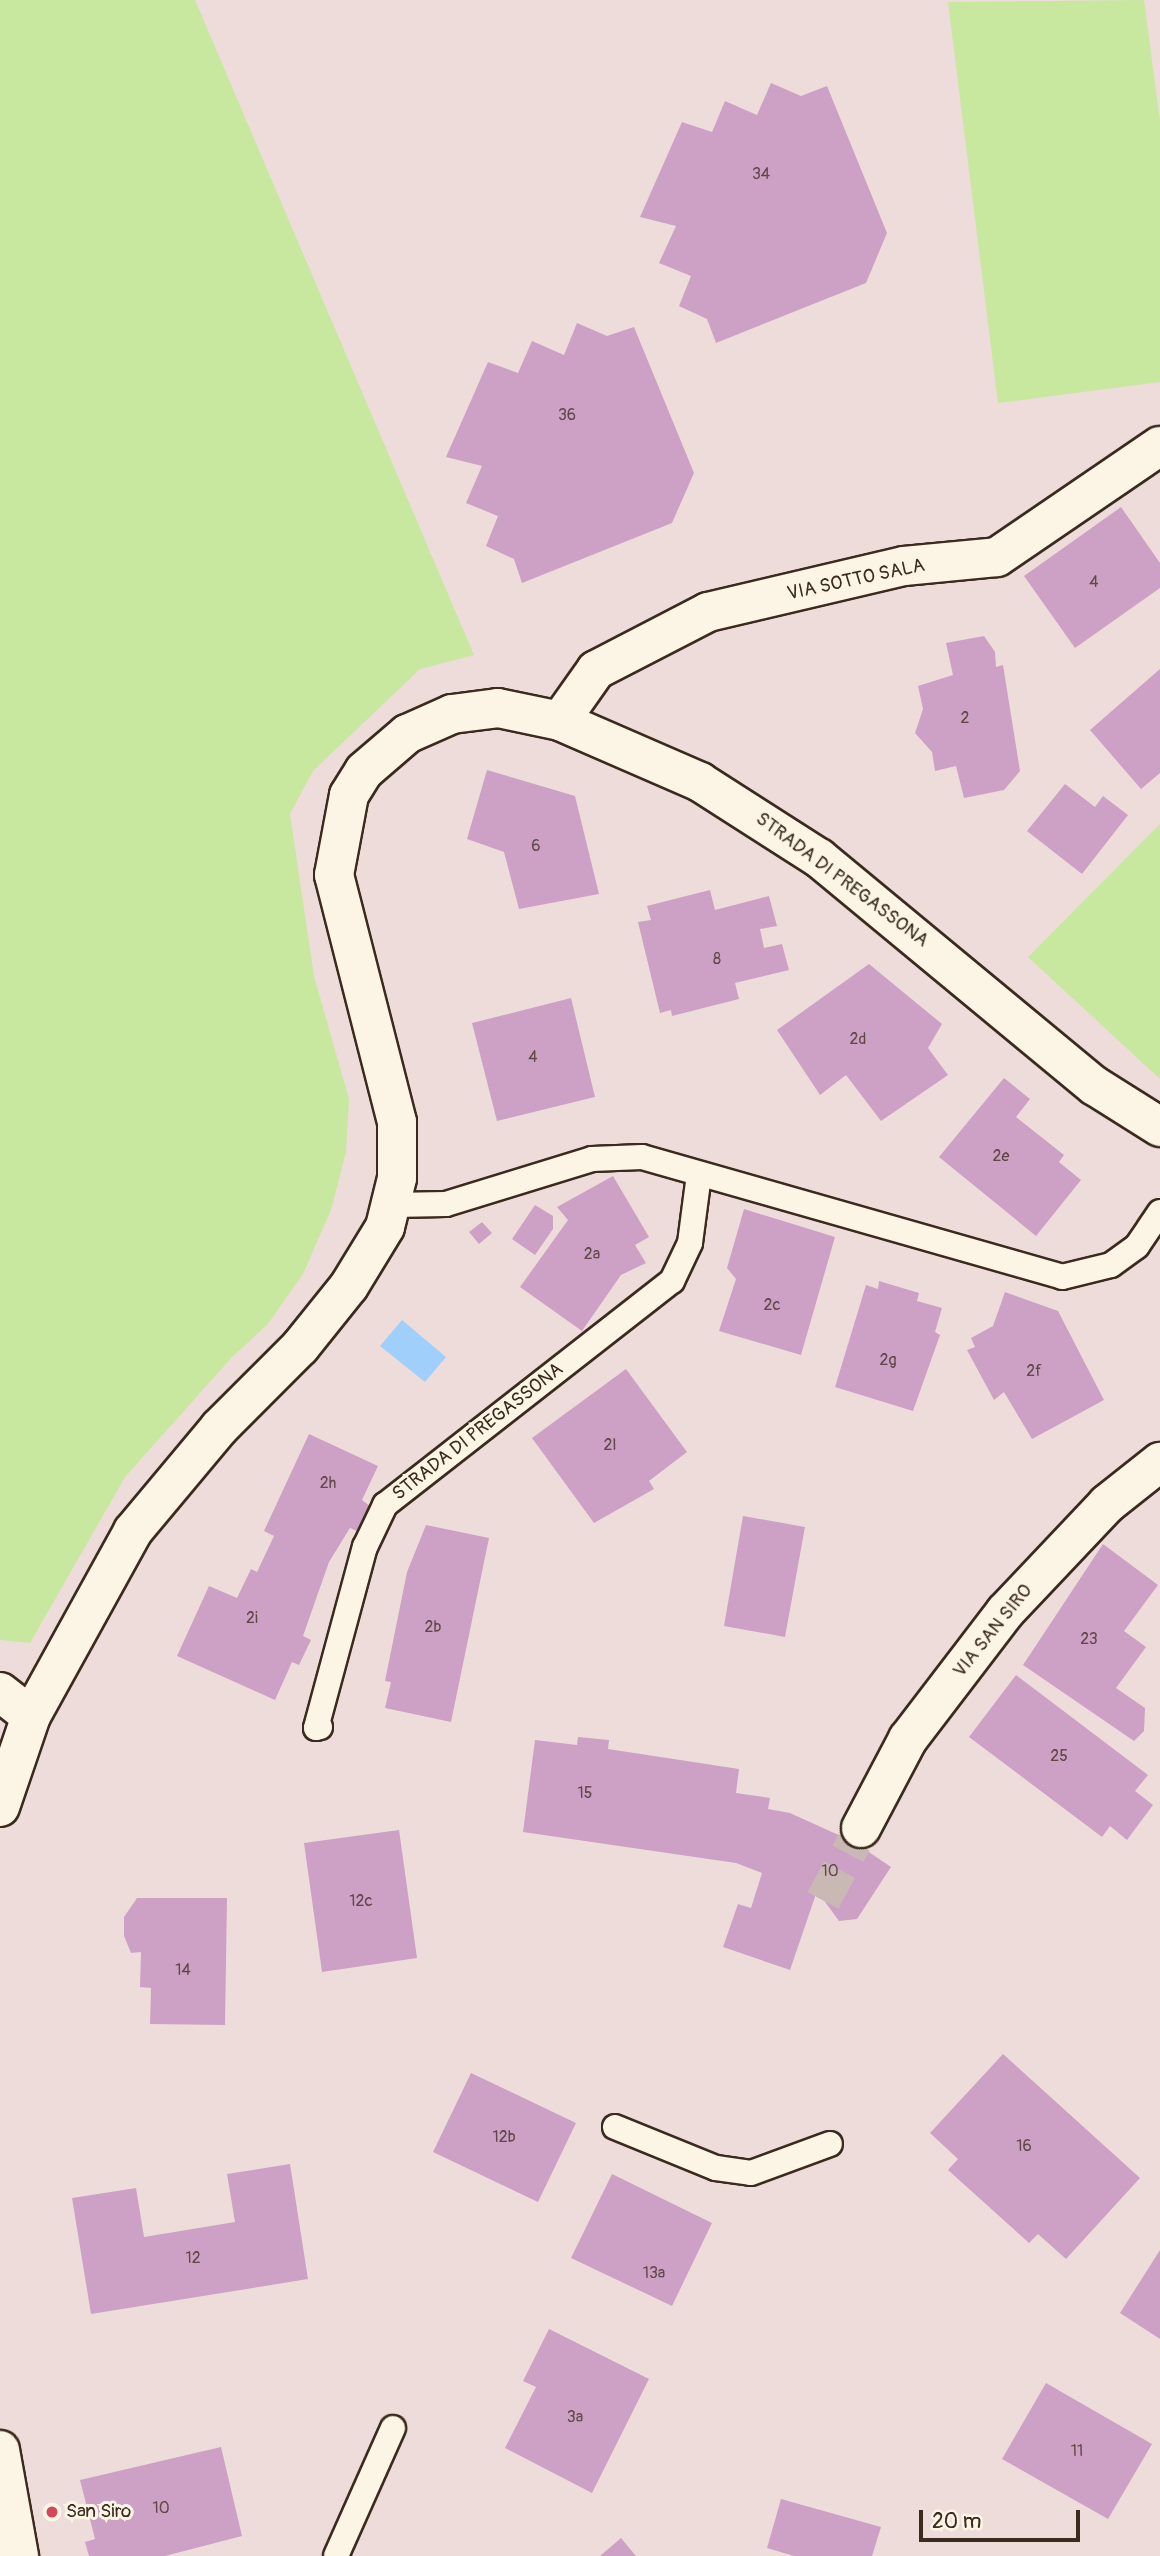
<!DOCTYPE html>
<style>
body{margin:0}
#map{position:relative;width:1160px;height:2556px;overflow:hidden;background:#eedcdb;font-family:Pangolin,sans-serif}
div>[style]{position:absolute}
.green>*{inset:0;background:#c8e79f}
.water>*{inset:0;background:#a0cffc}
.building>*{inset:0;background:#cda1c5}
.pedestrian-tunnel>*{height:35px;margin-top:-17.5px;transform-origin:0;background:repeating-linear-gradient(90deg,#cab8b5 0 35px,transparent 0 53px)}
.roads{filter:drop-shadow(2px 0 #3b2a1e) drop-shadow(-2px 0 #3b2a1e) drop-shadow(0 2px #3b2a1e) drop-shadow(0 -2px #3b2a1e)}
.service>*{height:24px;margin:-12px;padding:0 12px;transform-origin:12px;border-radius:12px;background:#fcf5e5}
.minor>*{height:38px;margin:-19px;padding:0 19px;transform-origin:19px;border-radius:19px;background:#fcf5e5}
.tertiary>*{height:38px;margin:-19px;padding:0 19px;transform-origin:19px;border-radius:19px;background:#fcf5e5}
.dots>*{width:19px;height:19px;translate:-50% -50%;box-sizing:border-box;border:4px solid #fcf5e5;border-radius:50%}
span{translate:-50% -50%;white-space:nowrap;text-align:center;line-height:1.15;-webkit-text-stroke:6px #fcf5e5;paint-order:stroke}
.number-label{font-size:16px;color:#604848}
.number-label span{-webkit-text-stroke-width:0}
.street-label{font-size:19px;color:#3b2a1e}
.poi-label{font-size:19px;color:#3b2a1e}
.left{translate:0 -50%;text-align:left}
.scale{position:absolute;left:919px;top:2510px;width:161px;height:32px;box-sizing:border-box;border:4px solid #3b2a1e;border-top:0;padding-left:9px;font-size:21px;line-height:24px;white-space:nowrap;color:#3b2a1e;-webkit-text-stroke:5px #fcf5e5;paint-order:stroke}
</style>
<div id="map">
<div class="green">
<div style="clip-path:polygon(0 0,195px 0,474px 655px,420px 669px,313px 771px,290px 814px,314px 976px,349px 1099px,346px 1152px,331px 1210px,303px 1274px,267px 1325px,233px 1356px,125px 1477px,30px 1643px,0 1640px)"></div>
<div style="clip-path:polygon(1144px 0,1160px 121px,1160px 382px,998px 403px,948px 2px)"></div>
<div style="clip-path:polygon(1160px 824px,1160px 1079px,1028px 957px)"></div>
</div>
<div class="water">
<div style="clip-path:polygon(402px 1320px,446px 1357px,425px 1382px,380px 1346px)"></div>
</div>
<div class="building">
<div style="clip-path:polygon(771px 83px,801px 96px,827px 86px,887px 233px,866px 283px,716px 343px,707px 319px,679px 306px,691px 276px,659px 263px,676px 226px,640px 217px,682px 122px,712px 132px,725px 101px,757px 115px)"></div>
<div style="clip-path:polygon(577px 323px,607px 336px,634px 327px,694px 473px,672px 523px,522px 583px,514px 559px,486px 546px,498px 516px,466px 503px,482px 466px,446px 457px,488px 362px,518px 373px,532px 341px,564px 355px)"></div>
<div style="clip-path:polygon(1121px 507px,1160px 563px,1160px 588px,1075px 648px,1024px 576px)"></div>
<div style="clip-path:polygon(984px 636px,995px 652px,996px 667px,1003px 665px,1020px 771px,1004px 790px,964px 798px,956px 766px,935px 771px,932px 752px,915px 733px,923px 709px,918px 686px,953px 675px,946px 643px)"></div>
<div style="clip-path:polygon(1160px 669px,1160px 773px,1141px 789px,1090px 730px)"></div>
<div style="clip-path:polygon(487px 770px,575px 796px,599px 894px,519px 909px,504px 852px,467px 839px)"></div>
<div style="clip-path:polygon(1065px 784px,1095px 807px,1103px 796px,1128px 815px,1082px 874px,1027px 831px)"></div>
<div style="clip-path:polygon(710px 890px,715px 910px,769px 896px,777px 926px,760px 929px,764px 948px,782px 944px,789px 970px,735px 983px,739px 999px,672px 1016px,671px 1010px,660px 1013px,638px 922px,651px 920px,647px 906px)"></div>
<div style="clip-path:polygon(869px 964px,942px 1024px,928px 1048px,948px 1075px,881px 1121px,846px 1075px,820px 1095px,777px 1030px)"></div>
<div style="clip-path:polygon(571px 998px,595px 1097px,497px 1121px,472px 1023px)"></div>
<div style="clip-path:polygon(1004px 1078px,1030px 1099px,1016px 1117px,1064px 1155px,1059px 1162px,1081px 1180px,1036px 1236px,939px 1157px)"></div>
<div style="clip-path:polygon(613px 1176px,649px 1237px,635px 1245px,646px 1263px,621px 1275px,582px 1331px,520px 1287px,568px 1220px,557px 1207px)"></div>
<div style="clip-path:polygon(535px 1205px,553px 1216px,553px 1229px,535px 1255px,512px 1239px)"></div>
<div style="clip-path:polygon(744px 1209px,835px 1237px,801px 1355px,719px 1331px,736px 1279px,727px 1268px)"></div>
<div style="clip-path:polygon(482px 1222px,492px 1233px,479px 1244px,469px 1232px)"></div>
<div style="clip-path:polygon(879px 1281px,919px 1293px,917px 1301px,942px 1308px,935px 1332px,940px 1335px,913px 1411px,835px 1387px,866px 1285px,878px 1289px)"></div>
<div style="clip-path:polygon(1005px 1292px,1058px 1311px,1104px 1400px,1032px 1439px,1004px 1392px,994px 1400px,967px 1350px,975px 1347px,971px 1338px,993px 1326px)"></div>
<div style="clip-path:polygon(626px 1369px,687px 1452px,649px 1481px,654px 1489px,594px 1523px,532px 1438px)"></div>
<div style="clip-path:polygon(309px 1434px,378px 1466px,362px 1500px,370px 1506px,359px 1532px,350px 1528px,329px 1562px,303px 1636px,311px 1640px,299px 1665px,292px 1662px,275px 1700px,177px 1656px,209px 1586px,237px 1598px,251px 1569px,257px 1572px,274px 1536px,264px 1531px)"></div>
<div style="clip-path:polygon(743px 1516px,805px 1527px,785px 1637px,724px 1626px)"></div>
<div style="clip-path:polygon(426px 1525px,489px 1538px,451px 1722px,385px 1708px,391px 1682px,385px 1681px,407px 1572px)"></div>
<div style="clip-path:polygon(1103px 1544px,1158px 1585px,1124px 1631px,1146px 1647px,1116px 1688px,1145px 1708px,1144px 1731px,1134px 1741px,1023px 1665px)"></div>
<div style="clip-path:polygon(1016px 1675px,1148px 1775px,1135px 1791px,1153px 1805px,1127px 1840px,1110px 1826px,1102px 1837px,969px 1737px)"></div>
<div style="clip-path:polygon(578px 1737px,609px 1740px,608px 1749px,739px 1769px,736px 1793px,770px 1798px,768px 1809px,790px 1813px,854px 1842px,891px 1867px,857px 1919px,839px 1921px,817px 1891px,790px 1970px,723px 1947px,738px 1904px,751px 1908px,762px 1873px,736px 1863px,523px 1832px,535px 1740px,577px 1745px)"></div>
<div style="clip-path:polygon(399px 1830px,417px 1958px,322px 1972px,304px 1843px)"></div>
<div style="clip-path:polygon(137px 1898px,227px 1898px,225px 2025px,150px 2024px,151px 1988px,140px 1987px,141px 1952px,131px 1953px,124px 1936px,124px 1917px)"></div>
<div style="clip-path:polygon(1003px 2054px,1140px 2178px,1066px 2259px,1038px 2234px,1029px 2243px,948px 2170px,958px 2159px,930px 2133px)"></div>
<div style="clip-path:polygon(471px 2073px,576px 2123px,538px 2202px,433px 2152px)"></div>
<div style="clip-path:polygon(290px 2164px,308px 2279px,91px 2314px,72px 2198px,136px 2188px,144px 2237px,235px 2222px,227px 2174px)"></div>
<div style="clip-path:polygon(612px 2174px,712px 2223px,672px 2306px,571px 2258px)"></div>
<div style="clip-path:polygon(1160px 2250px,1160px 2339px,1120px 2313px)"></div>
<div style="clip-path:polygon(549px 2329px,649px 2379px,592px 2493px,505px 2448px,536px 2387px,523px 2381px)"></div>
<div style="clip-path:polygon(1046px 2383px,1152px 2444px,1108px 2519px,1002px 2459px)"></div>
<div style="clip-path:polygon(221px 2447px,242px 2536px,165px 2556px,89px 2556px,85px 2542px,95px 2539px,80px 2480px)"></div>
<div style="clip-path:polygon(781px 2499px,881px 2527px,872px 2556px,794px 2556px,767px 2548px)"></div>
<div style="clip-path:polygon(621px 2538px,636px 2556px,600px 2556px)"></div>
</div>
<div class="pedestrian-tunnel">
<div style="left:823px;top:1900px;width:66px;rotate:-61.9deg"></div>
</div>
<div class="roads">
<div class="service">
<div style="left:393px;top:1205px;width:53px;rotate:-1.1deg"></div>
<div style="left:446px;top:1204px;width:153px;rotate:-17.1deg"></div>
<div style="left:592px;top:1159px;width:50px;rotate:-2.3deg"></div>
<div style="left:642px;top:1157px;width:437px;rotate:15.9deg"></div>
<div style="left:1062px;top:1277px;width:50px;rotate:-13.8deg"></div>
<div style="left:1111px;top:1265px;width:32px;rotate:-36deg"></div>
<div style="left:1137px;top:1246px;width:41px;rotate:-55.9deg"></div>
<div style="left:320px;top:1727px;width:4px;rotate:166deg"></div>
<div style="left:316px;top:1728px;width:188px;rotate:-74.9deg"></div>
<div style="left:365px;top:1547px;width:47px;rotate:-64.5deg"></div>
<div style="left:385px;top:1505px;width:364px;rotate:-38deg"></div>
<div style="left:672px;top:1281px;width:42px;rotate:-64.7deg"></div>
<div style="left:690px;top:1243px;width:69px;rotate:-82.5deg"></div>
<div style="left:615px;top:2127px;width:109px;rotate:22.1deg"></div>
<div style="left:716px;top:2168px;width:35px;rotate:8deg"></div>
<div style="left:751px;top:2173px;width:84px;rotate:-20.2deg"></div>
<div style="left:336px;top:2556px;width:140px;rotate:-66deg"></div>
</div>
<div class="minor">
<div style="left:560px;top:721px;width:62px;rotate:-54.8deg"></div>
<div style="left:596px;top:670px;width:126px;rotate:-27.4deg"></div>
<div style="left:708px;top:612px;width:201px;rotate:-13.2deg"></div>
<div style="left:904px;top:566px;width:93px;rotate:-5.5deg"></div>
<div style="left:997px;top:557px;width:197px;rotate:-34.3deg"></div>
<div style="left:0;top:1692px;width:39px;rotate:38deg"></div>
<div style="left:861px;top:1828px;width:101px;rotate:-62.2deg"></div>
<div style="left:908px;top:1739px;width:160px;rotate:-52.6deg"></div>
<div style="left:1005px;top:1612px;width:149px;rotate:-46.6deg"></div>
<div style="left:1107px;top:1504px;width:68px;rotate:-38.4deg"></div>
</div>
<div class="tertiary">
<div style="left:0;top:1807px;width:96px;rotate:-71.2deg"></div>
<div style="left:31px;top:1716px;width:211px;rotate:-61.1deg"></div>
<div style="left:133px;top:1531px;width:134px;rotate:-50.1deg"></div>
<div style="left:219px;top:1428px;width:115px;rotate:-45deg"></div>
<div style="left:300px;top:1347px;width:78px;rotate:-51.2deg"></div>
<div style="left:349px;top:1286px;width:69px;rotate:-58.6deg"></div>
<div style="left:385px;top:1227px;width:50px;rotate:-76.2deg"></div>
<div style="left:397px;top:1178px;width:56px;rotate:-90deg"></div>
<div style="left:397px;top:1122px;width:255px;rotate:-104.3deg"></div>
<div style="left:334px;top:875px;width:81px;rotate:-79.4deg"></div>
<div style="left:349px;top:795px;width:28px;rotate:-58deg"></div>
<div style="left:364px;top:771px;width:57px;rotate:-40.7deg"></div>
<div style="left:407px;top:734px;width:49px;rotate:-24deg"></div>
<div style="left:452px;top:714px;width:46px;rotate:-7.4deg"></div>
<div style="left:498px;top:708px;width:63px;rotate:11.8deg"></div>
<div style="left:560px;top:721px;width:153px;rotate:23.5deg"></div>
<div style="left:700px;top:782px;width:141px;rotate:32.6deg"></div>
<div style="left:819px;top:858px;width:358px;rotate:39.6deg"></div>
<div style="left:1095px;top:1086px;width:77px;rotate:32.2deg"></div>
<div style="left:0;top:2450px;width:108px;rotate:79.8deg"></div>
</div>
</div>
<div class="dots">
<div style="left:52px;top:2512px;background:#d1495b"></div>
</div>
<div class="number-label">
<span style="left:761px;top:174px">34</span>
<span style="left:567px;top:415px">36</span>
<span style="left:1094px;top:582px">4</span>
<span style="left:965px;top:718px">2</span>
<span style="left:536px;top:846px">6</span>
<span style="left:717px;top:959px">8</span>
<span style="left:858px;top:1039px">2d</span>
<span style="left:533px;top:1057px">4</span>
<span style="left:1001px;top:1156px">2e</span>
<span style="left:592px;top:1254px">2a</span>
<span style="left:772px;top:1305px">2c</span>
<span style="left:888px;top:1360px">2g</span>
<span style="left:1034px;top:1371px">2f</span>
<span style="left:610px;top:1445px">2l</span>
<span style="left:328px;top:1483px">2h</span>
<span style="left:252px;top:1618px">2i</span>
<span style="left:433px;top:1627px">2b</span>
<span style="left:1089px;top:1639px">23</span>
<span style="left:1059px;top:1756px">25</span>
<span style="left:585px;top:1793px">15</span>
<span style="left:830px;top:1871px">10</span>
<span style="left:361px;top:1901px">12c</span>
<span style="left:183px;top:1970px">14</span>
<span style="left:504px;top:2137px">12b</span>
<span style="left:1024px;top:2146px">16</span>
<span style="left:193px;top:2258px">12</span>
<span style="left:654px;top:2273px">13a</span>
<span style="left:575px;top:2417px">3a</span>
<span style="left:1077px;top:2451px">11</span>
<span style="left:161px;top:2508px">10</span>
</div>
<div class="street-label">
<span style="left:856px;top:580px;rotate:-12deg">VIA SOTTO SALA</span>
<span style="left:842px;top:880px;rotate:37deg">STRADA DI PREGASSONA</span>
<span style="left:478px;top:1432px;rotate:-38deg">STRADA DI PREGASSONA</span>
<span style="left:993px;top:1631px;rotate:-51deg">VIA SAN SIRO</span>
</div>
<div class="poi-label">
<span class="left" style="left:66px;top:2512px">San Siro</span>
</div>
<div class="scale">20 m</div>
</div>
